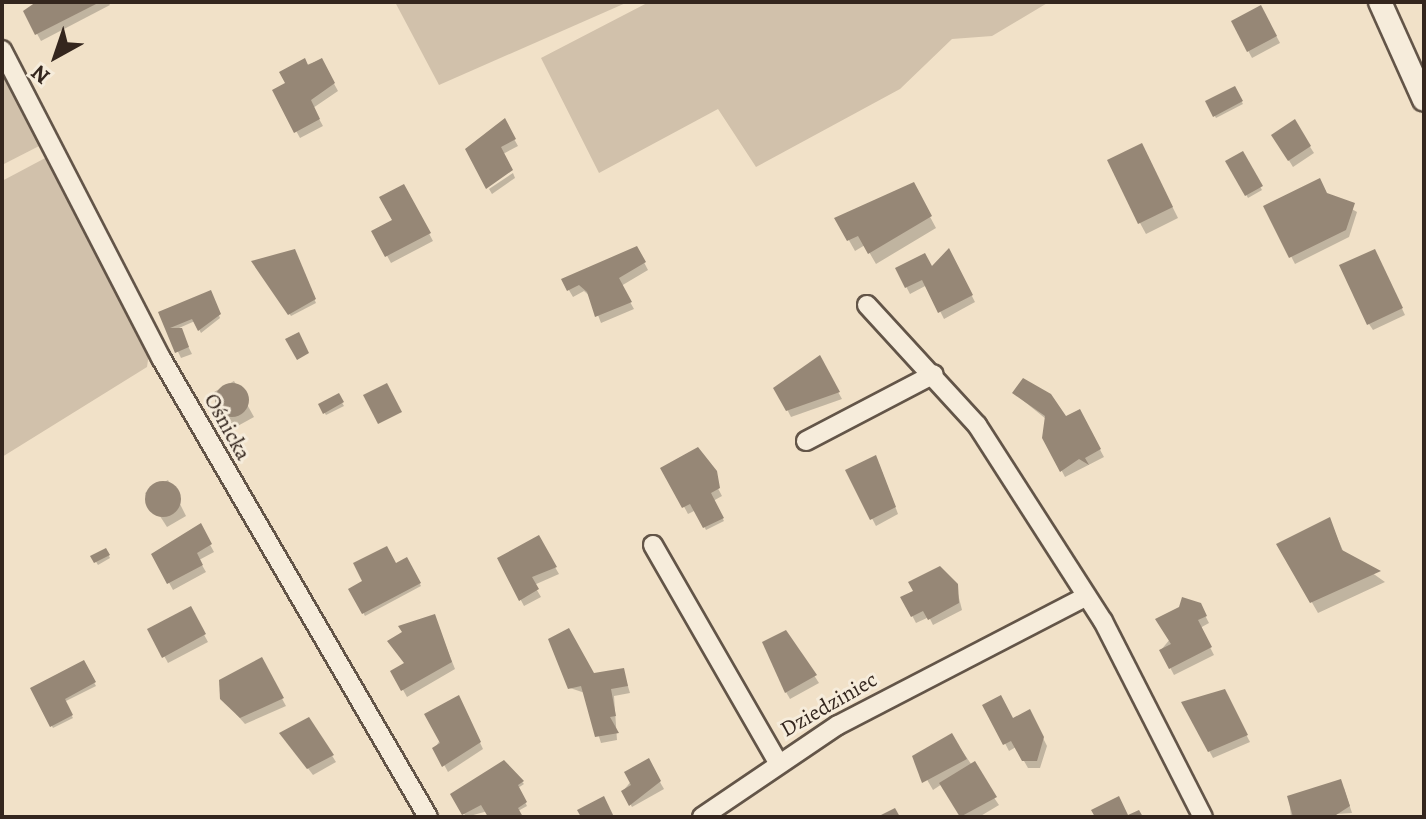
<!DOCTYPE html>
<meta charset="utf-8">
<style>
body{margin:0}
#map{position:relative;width:1426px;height:819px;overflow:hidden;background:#f1e1c8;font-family:Alegreya,serif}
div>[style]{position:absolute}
.green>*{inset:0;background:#d1c1ab}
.shadow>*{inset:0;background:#0003}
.building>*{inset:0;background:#968776}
.round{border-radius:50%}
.roads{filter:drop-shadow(2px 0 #635548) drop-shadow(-2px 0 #635548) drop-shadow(0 2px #635548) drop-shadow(0 -2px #635548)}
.minor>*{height:18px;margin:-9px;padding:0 9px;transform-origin:9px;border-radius:9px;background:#f6ecdb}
.tertiary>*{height:22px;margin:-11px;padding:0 11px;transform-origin:11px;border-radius:11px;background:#f6ecdb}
span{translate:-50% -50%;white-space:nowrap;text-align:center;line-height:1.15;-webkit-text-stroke:6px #f6ecdb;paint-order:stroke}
.street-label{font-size:22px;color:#34261e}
.frame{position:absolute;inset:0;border:4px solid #34261e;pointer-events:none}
.north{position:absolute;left:16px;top:16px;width:80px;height:80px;-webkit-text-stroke:6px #f6ecdb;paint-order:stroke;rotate:220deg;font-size:22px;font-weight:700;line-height:32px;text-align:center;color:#34261e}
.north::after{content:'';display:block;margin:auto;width:28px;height:36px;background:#34261e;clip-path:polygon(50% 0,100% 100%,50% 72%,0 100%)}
</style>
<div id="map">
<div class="green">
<div style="clip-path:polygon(395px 2px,628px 2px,439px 85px)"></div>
<div style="clip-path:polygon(649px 2px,1049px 2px,992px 36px,952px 39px,900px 89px,756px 167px,718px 109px,599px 173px,541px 58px)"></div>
<div style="clip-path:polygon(2px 60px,45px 143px,2px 165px)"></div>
<div style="clip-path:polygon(49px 156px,149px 353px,147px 367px,2px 457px,2px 181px)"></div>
</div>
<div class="shadow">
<div style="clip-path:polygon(38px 2px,108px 2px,110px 5px,41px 41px,25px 12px)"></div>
<div style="clip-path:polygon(1261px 7px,1280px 43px,1252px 58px,1233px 22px)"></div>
<div style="clip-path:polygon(321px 60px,338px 91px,313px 108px,323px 126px,300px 138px,274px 91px,287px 84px,282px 73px)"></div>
<div style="clip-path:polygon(1234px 88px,1243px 104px,1216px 118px,1207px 102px)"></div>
<div style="clip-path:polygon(504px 121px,518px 146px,503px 154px,487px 186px)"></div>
<div style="clip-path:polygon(1294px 122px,1314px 153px,1293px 167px,1274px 136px)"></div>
<div style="clip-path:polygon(1242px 154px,1262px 190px,1248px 198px,1228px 162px)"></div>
<div style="clip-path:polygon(1147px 156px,1178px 218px,1146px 234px,1140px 223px)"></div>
<div style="clip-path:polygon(513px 173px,515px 178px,492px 194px,489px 189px)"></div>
<div style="clip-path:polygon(913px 185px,936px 228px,876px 264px,865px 245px,855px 251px,837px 219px)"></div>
<div style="clip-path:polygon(404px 186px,433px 241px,391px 263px,374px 232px,394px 221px)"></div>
<div style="clip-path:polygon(1327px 195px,1357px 212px,1349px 237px,1295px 264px,1266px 207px)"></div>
<div style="clip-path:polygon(637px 249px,648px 270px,621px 286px,634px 309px,601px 323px,591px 297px,584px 291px,573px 297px,563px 280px)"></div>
<div style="clip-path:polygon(294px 251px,316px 303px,291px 316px,254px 262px)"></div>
<div style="clip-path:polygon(949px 251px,975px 302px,944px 319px,927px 285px,910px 294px,897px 269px,932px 269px)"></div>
<div style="clip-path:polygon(1378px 258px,1405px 315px,1373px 330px,1369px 324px)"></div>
<div style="clip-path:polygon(210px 293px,220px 318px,201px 333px,195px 321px,179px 328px,192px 354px,181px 358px,167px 329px)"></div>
<div style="clip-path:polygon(819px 358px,842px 399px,791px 417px,776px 388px)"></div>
<div style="clip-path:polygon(234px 381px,254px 417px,234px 428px,214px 392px)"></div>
<div style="clip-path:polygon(1015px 394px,1066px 418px,1079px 411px,1104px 457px,1065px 477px,1044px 437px,1046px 419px)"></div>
<div style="clip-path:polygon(338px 396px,344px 406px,326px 415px,320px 405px)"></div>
<div style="clip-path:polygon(698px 450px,722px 496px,713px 501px,724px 521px,706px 530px,696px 510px,688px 514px,663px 468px)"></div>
<div style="clip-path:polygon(879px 464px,898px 514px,876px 526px,847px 471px)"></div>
<div style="clip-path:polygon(168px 480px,186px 516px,167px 527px,145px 493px)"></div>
<div style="clip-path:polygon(1329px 519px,1344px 553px,1385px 582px,1318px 613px,1279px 545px)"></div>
<div style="clip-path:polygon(200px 526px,214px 552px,199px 560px,206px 572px,173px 590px,154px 555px)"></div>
<div style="clip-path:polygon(538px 538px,559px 574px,534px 585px,541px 597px,524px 606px,499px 559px)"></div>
<div style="clip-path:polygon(106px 550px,110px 558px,98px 565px,93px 557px)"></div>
<div style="clip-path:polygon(406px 560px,421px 586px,365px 616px,351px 590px)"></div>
<div style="clip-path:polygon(956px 586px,962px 610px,933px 625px,929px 617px,916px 623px,903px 598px)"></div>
<div style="clip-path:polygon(1199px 604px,1209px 623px,1200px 628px,1214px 655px,1174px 675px,1161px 650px)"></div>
<div style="clip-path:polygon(190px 609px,208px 642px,168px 663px,150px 630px)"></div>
<div style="clip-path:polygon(434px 616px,455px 669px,407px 697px,393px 672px,406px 664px)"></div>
<div style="clip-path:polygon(786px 632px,819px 683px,790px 699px,786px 692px)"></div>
<div style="clip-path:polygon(261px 660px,286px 706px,245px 724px,222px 698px)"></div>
<div style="clip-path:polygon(83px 662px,96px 686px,64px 702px,73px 718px,53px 728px,32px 689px)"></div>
<div style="clip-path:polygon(623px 670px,630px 693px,614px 696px,617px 740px,601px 743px,585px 693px,570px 688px)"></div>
<div style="clip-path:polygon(1224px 692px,1250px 742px,1213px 758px,1184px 703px)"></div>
<div style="clip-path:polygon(462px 705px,483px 749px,448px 772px,435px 748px)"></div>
<div style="clip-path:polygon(985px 705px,1012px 721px,1030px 712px,1047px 746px,1040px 768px,1028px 768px,1016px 747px,1009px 751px)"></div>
<div style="clip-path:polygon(309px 719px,336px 762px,313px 775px,282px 734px)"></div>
<div style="clip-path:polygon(952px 736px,999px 805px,979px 817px,962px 817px,942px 784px,933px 790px,914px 757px)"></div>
<div style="clip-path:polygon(648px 761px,664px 789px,632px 807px,623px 791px)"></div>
<div style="clip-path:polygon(504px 762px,524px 784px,518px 788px,527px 806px,518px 811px,521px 817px,490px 817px,488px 811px,466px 817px,453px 794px)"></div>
<div style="clip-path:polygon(1344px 788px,1352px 813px,1291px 817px,1289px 798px)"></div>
</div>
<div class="building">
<div style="clip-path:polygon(100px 2px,35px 35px,23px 11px,36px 2px)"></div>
<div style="clip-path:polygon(1261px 5px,1277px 36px,1247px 52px,1231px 21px)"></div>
<div style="clip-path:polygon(305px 58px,308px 65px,322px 58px,335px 83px,311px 100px,320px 119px,294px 133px,272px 90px,285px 83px,279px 72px)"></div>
<div style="clip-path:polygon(1235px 86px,1243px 101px,1213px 117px,1205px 101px)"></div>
<div style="clip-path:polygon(505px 118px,516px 139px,501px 147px,513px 170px,486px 189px,465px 149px)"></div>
<div style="clip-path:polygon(1295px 119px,1311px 146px,1288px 161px,1271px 135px)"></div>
<div style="clip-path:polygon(1142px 143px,1173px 207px,1138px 224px,1107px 160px)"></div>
<div style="clip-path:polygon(1243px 151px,1263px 186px,1245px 196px,1225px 161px)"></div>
<div style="clip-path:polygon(1320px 178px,1327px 193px,1355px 203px,1346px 230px,1289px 258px,1263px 206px)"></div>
<div style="clip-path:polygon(914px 182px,932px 216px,868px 254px,858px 236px,847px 241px,834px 218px)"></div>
<div style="clip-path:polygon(404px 184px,431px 233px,385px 257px,371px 231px,392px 220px,379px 197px)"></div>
<div style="clip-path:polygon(637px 246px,646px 262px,619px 278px,632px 302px,595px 317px,587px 292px,579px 285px,567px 291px,561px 279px)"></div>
<div style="clip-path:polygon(949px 248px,973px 295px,938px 313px,922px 280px,905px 288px,895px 268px,925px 253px,932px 266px)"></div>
<div style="clip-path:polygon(295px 249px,316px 299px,288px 315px,251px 261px)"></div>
<div style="clip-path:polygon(1375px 249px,1403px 308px,1367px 325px,1339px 265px)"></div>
<div style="clip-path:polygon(211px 290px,221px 314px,198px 331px,192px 319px,170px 328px,182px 328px,189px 347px,175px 353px,158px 312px)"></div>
<div style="clip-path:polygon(299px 332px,309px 353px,297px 360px,285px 339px)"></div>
<div style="clip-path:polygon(820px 355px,840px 392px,786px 411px,773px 388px)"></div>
<div style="clip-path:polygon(1023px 378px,1051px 394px,1066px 416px,1080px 409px,1101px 449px,1085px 458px,1089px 465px,1079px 459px,1060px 472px,1042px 438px,1045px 416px,1012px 393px)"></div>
<div class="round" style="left:215px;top:383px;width:34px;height:34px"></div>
<div style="clip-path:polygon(387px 383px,402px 412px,378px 424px,363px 395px)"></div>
<div style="clip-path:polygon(339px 393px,344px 402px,323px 414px,318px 404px)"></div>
<div style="clip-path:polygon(698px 447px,717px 471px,720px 488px,711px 493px,724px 518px,703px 528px,690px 504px,682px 508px,660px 468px)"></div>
<div style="clip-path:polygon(876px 455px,896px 507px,870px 520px,845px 470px)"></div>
<div class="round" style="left:145px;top:481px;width:36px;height:36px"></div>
<div style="clip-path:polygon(1330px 517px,1342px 550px,1381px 571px,1310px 603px,1276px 544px)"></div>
<div style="clip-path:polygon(201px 523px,212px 544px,197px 553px,203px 565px,167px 584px,151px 554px)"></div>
<div style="clip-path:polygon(539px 535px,557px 567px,532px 577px,539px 589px,519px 601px,497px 558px)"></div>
<div style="clip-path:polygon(387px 546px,396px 563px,407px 557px,421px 583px,362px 614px,348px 589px,362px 581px,353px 563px)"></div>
<div style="clip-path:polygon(106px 548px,110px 555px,94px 563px,90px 556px)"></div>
<div style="clip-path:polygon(940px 566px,958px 584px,959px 603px,928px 620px,923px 611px,911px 617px,900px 597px,913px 591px,908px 582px)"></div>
<div style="clip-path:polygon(1182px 597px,1201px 603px,1207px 616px,1198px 620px,1212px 647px,1169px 669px,1159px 650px,1171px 644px,1155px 619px,1179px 607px)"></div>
<div style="clip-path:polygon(191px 606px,206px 634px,162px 658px,147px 629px)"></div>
<div style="clip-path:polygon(435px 614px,452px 662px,401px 691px,390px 671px,404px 663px,387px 641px,402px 632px,398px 626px)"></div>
<div style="clip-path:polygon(569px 628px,594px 673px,624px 668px,628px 686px,611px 689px,616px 716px,610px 717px,619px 733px,595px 737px,581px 686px,568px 689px,548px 639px)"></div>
<div style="clip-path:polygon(786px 630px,817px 675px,785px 693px,762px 642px)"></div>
<div style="clip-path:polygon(262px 657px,284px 698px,240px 718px,220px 699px,219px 680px)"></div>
<div style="clip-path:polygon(84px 660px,96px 682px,65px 699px,73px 715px,50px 727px,30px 688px)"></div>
<div style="clip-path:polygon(1225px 689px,1248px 735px,1208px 752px,1181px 702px)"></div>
<div style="clip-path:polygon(459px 695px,481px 742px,442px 767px,432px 748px,440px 743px,424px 714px)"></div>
<div style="clip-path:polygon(1001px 695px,1013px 718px,1030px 709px,1044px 737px,1037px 761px,1022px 761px,1011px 741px,1003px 745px,982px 705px)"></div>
<div style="clip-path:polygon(309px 717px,334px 755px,307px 769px,279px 733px)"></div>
<div style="clip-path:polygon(952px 733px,967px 759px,922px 783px,912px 756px)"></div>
<div style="clip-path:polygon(649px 758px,661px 781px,629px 806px,621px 791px,631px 785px,624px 772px)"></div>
<div style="clip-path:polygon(504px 760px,524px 781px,518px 785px,527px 802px,518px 808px,523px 817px,488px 817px,481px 805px,462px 815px,450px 794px)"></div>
<div style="clip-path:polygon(975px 761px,997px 797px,960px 817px,939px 783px)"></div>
<div style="clip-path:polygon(1341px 779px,1350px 806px,1333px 817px,1293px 817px,1287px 796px)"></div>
<div style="clip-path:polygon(604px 796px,614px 817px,581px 817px,577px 810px)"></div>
<div style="clip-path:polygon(1119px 796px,1128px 815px,1139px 810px,1143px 817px,1095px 817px,1091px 810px)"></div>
<div style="clip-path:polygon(895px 808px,900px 817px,877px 817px)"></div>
</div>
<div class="roads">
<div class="minor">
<div style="left:2px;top:50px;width:347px;rotate:62.7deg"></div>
<div style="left:161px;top:358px;width:531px;rotate:59.81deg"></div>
<div style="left:867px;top:305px;width:163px;rotate:47.5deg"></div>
<div style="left:977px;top:425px;width:233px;rotate:57.3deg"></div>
<div style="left:1103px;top:621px;width:220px;rotate:63deg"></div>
<div style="left:806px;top:441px;width:144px;rotate:-27.6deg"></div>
<div style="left:653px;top:545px;width:250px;rotate:60.1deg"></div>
<div style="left:702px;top:817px;width:164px;rotate:-34.1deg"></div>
<div style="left:838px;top:725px;width:278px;rotate:-27.4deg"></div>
</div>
<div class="tertiary">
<div style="left:1380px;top:2px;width:107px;rotate:65.8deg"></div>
</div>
</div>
<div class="street-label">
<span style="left:227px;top:427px;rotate:61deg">Ośnicka</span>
<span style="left:829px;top:705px;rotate:-30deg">Dziedziniec</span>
</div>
<div class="frame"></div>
<div class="north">N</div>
</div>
